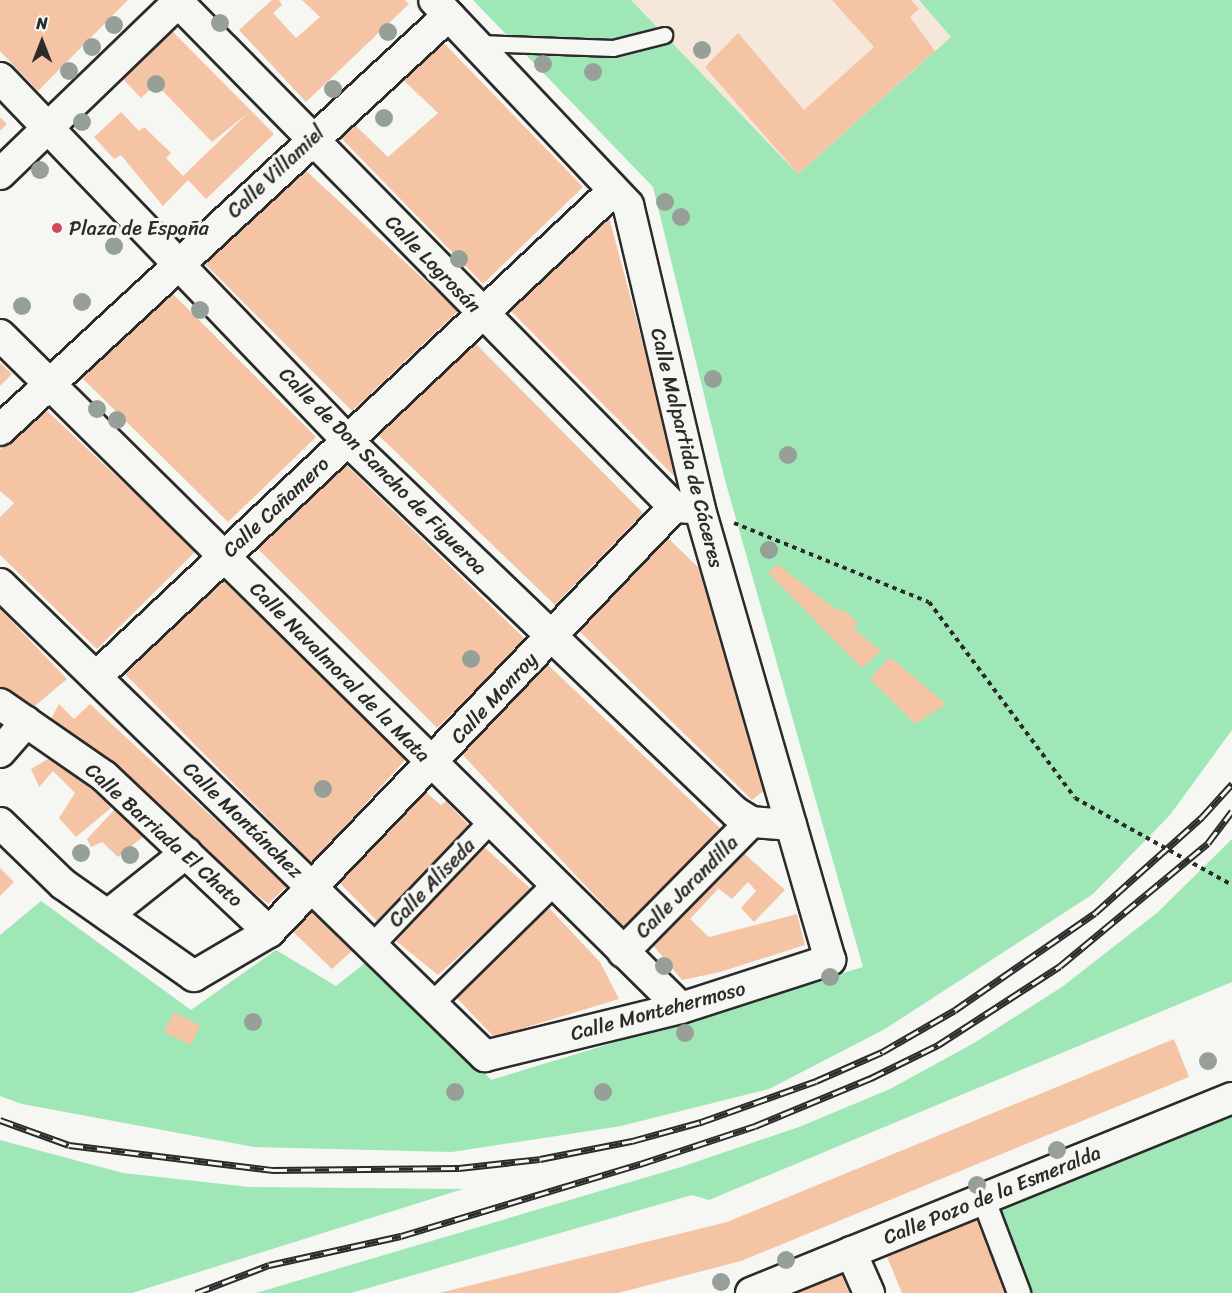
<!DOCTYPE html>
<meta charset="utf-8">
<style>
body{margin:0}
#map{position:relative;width:1232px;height:1293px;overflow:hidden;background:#f6f6f2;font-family:Sriracha,sans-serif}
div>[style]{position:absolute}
.built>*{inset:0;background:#f6e7db}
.green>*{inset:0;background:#9fe7b6}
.building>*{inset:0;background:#f5c4a5}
.path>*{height:4px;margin-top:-2px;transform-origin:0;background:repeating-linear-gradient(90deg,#2b2b2b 0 4.5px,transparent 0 9px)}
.roads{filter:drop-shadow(2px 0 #2b2b2b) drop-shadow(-2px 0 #2b2b2b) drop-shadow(0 2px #2b2b2b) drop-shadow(0 -2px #2b2b2b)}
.service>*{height:15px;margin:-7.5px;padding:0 7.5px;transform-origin:7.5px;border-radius:7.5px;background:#f6f6f2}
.pedestrian>*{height:22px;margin:-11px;padding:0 11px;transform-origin:11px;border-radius:11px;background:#f6f6f2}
.minor>*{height:30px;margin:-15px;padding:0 15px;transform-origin:15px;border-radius:15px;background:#f6f6f2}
.rail>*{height:7px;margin-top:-3.5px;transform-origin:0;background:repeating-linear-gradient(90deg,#f6f6f2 0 14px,#2b2b2b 0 28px);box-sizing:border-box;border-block:2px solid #2b2b2b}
.path-bridge>*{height:4px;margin-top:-2px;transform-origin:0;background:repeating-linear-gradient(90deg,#2b2b2b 0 4.5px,transparent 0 9px)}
.trees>*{width:18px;height:18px;margin:-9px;border-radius:50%;background:#96a098}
.dots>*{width:16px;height:16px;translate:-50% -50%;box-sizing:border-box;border:3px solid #f6f6f2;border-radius:50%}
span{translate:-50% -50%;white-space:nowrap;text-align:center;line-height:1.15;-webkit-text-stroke:6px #f6f6f2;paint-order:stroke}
.street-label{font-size:20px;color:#2b2b2b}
.poi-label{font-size:20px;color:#2b2b2b}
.left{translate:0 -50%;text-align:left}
.north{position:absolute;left:12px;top:12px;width:60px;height:60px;-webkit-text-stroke:4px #f6f6f2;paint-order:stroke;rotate:0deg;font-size:16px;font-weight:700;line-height:24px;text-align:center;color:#2b2b2b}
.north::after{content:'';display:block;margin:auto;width:21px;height:27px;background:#2b2b2b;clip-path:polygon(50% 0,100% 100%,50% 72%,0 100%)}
</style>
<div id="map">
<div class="built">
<div style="clip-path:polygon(631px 0,919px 0,951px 37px,798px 174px)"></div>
</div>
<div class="green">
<div style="clip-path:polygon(473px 0,631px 0,798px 174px,951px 37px,919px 0,1232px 0,1232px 730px,1170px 815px,1093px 894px,885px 1029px,769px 1089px,621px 1126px,452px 1152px,254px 1147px,22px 1104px,0 1096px,0 935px,41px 901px,191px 1010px,276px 950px,336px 986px,379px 952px,491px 1080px,863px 967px,725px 480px,653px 187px)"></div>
<div style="clip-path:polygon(1232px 839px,1232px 982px,709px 1200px,692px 1195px,351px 1293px,256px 1293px,681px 1167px,799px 1127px,890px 1089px,974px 1043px,1062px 987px,1158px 912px)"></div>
<div style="clip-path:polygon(1232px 1115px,1232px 1293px,1012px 1293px,979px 1220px)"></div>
<div style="clip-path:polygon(0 1140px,123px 1173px,249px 1187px,463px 1189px,132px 1293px,0 1293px)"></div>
</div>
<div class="building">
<div style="clip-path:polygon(0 0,128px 0,38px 91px,0 51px)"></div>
<div style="clip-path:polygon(272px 0,279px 0,282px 5px,273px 13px,296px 38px,320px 17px,302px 0,405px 0,409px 4px,306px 102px,239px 30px)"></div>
<div style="clip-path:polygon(832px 0,911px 0,919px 9px,910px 17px,935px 51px,798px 174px,705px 67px,738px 33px,804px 110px,874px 47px)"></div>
<div style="clip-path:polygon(171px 30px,274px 134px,206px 199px,188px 180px,163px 206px,121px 155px,114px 159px,94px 137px,121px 112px,139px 131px,144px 127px,171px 153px,166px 158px,183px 176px,248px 113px,212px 142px,156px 84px,141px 98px,120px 76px)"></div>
<div style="clip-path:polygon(440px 39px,583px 187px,483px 284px,340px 137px,353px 123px,388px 157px,438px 113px,399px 76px)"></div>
<div style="clip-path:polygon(0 117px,7px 124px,0 131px)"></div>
<div style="clip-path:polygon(304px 169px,458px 311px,352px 411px,196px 255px)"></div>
<div style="clip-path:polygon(609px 217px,678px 475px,674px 476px,508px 308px)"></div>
<div style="clip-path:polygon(170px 291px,316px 437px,228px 522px,77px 373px)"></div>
<div style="clip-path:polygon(474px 342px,643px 513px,555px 605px,374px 431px)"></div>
<div style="clip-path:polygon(0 363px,12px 374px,0 386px)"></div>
<div style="clip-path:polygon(43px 407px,196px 551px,97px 649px,0 555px,0 517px,14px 503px,0 491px,0 450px)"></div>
<div style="clip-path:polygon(340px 459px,526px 640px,437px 728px,251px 542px)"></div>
<div style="clip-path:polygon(667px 537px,706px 575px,769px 787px,752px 800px,574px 626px)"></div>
<div style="clip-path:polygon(777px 564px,834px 608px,847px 612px,857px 623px,854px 629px,881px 651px,862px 668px,768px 573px)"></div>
<div style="clip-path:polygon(220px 578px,406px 759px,312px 863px,121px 670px)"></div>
<div style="clip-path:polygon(0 609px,67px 679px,29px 711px,0 688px)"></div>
<div style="clip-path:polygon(890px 657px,946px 704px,915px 724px,870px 679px)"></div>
<div style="clip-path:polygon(546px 663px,723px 831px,627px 930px,460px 752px)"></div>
<div style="clip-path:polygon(59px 704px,74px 719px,90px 704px,287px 886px,268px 904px,50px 721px)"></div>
<div style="clip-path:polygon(53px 756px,112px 807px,76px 837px,59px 818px,75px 793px,53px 771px,39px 787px,31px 769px)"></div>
<div style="clip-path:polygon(422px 789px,441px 805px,446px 801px,470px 827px,377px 921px,335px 878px)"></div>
<div style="clip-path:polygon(116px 808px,144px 836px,118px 857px,102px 842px,91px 847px,87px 839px)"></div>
<div style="clip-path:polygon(484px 847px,532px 890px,438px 975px,396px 941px)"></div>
<div style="clip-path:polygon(737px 847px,785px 890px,754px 922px,741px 908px,756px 891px,748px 882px,732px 899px,711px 883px,718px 889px,690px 919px,709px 937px,797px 914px,805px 945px,720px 972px,682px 980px,648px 939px)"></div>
<div style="clip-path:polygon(0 868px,14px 882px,0 896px)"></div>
<div style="clip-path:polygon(310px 908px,354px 949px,332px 969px,288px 927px)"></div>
<div style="clip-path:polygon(549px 908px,600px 962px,619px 999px,494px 1037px,454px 995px)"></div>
<div style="clip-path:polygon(174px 1012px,200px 1026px,191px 1045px,164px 1032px)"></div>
<div style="clip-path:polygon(1174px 1039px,1189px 1077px,741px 1261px,618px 1293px,439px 1293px,727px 1222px)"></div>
<div style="clip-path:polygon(977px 1212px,1012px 1293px,902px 1293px,883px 1247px)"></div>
<div style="clip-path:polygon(837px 1264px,849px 1293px,766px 1293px)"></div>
</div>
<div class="path">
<div style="left:734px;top:523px;width:210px;rotate:22.1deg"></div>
<div style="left:929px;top:602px;width:244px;rotate:53.3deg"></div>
</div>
<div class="roads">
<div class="service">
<div style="left:477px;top:43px;width:136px;rotate:2.1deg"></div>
<div style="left:613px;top:48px;width:53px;rotate:-14.3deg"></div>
</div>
<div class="pedestrian">
<div style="left:372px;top:946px;width:173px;rotate:-46.4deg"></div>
<div style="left:432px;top:1004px;width:173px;rotate:-44.5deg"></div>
<div style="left:983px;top:1198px;width:102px;rotate:69.2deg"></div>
</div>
<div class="minor">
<div style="left:176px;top:0;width:711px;rotate:45.51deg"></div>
<div style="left:674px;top:507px;width:18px;rotate:3deg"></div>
<div style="left:0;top:78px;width:503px;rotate:46.21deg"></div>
<div style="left:348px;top:441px;width:536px;rotate:43.79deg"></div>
<div style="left:735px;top:812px;width:19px;rotate:32deg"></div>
<div style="left:751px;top:822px;width:40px;rotate:4.3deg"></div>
<div style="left:0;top:174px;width:250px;rotate:-44deg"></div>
<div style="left:0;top:335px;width:957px;rotate:44.66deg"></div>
<div style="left:0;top:430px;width:611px;rotate:-42.75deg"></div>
<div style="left:0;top:584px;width:677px;rotate:44.22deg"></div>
<div style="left:485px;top:1056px;width:202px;rotate:-13.8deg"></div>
<div style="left:681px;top:1008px;width:157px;rotate:-17.9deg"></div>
<div style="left:830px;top:960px;width:469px;rotate:-106.1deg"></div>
<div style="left:700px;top:509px;width:312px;rotate:-103.3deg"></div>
<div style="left:628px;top:205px;width:282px;rotate:-133.4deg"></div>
<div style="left:96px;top:677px;width:710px;rotate:-43.23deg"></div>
<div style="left:0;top:704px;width:126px;rotate:34.7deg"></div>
<div style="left:104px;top:776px;width:227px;rotate:43.4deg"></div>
<div style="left:269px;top:932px;width:587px;rotate:-46.38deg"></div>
<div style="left:0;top:752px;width:40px;rotate:-49deg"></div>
<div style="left:0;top:823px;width:88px;rotate:44.1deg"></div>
<div style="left:63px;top:884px;width:160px;rotate:35.1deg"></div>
<div style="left:194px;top:976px;width:87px;rotate:-30.4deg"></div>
<div style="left:108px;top:915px;width:100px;rotate:-38.5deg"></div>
<div style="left:623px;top:952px;width:182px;rotate:-45.4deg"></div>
<div style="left:851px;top:1252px;width:45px;rotate:66.3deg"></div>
<div style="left:751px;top:1293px;width:519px;rotate:-22.07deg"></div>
</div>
</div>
<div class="rail">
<div style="left:0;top:1120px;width:73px;rotate:19.9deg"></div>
<div style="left:69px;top:1145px;width:206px;rotate:7deg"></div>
<div style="left:273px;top:1170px;width:186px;rotate:-0.6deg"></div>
<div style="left:459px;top:1168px;width:81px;rotate:-6.3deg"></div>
<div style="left:540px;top:1159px;width:94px;rotate:-11.1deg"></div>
<div style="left:632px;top:1141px;width:72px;rotate:-15.4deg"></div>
<div style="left:701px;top:1122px;width:122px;rotate:-19.6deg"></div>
<div style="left:816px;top:1081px;width:72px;rotate:-23.7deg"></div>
<div style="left:882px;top:1052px;width:84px;rotate:-29.9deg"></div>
<div style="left:955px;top:1010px;width:170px;rotate:-34.7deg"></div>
<div style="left:1095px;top:913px;width:144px;rotate:-41.9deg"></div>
<div style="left:1202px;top:817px;width:45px;rotate:-47.7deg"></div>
<div style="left:196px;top:1293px;width:78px;rotate:-21deg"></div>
<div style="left:269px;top:1265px;width:135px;rotate:-12.4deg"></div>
<div style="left:401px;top:1236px;width:250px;rotate:-16.8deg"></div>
<div style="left:640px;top:1164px;width:121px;rotate:-18.3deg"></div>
<div style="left:755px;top:1126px;width:126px;rotate:-22.5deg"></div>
<div style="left:871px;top:1078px;width:75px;rotate:-26.2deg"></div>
<div style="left:938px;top:1045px;width:145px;rotate:-32.9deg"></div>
<div style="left:1060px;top:966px;width:192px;rotate:-39.7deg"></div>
<div style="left:1208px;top:843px;width:40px;rotate:-53deg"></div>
</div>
<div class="path-bridge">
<div style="left:1075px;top:798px;width:179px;rotate:29deg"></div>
</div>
<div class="trees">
<div style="left:220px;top:23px"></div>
<div style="left:114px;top:25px"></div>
<div style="left:388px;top:32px"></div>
<div style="left:92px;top:47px"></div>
<div style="left:702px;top:50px"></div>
<div style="left:543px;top:64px"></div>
<div style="left:69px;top:71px"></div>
<div style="left:593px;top:72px"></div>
<div style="left:156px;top:84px"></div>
<div style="left:333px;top:89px"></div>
<div style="left:384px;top:118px"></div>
<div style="left:82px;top:122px"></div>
<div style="left:40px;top:170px"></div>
<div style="left:665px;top:202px"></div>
<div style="left:681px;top:217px"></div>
<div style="left:114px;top:246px"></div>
<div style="left:459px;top:259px"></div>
<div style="left:82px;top:302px"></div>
<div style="left:22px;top:306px"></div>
<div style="left:200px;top:310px"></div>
<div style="left:713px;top:379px"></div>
<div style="left:97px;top:409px"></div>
<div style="left:117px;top:420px"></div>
<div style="left:788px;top:455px"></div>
<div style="left:769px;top:550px"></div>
<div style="left:471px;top:659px"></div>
<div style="left:323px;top:789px"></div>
<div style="left:81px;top:853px"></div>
<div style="left:130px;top:855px"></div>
<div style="left:664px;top:966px"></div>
<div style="left:830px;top:977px"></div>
<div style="left:253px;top:1022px"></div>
<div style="left:685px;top:1033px"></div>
<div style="left:1208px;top:1061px"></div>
<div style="left:455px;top:1092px"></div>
<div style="left:603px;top:1092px"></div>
<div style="left:1057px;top:1150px"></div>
<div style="left:977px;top:1185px"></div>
<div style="left:786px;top:1260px"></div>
<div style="left:721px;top:1282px"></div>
</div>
<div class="dots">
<div style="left:57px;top:228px;background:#d1495b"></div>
</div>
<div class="street-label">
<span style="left:276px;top:172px;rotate:-43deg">Calle Villamiel</span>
<span style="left:433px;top:264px;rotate:46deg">Calle Logrosán</span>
<span style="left:687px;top:448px;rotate:76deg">Calle Malpartida de Cáceres</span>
<span style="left:383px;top:471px;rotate:45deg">Calle de Don Sancho de Figueroa</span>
<span style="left:276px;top:507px;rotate:-43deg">Calle Cañamero</span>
<span style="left:340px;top:672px;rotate:45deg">Calle Navalmoral de la Mata</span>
<span style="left:494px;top:698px;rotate:-47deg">Calle Monroy</span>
<span style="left:243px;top:820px;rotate:44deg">Calle Montánchez</span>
<span style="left:164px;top:835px;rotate:42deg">Calle Barriada El Chato</span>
<span style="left:432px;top:883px;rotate:-46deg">Calle Aliseda</span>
<span style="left:687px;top:887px;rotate:-45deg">Calle Jarandilla</span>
<span style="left:658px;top:1011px;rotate:-15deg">Calle Montehermoso</span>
<span style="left:992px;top:1195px;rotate:-22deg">Calle Pozo de la Esmeralda</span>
</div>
<div class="poi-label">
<span class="left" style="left:69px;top:228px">Plaza de España</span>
</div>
<div class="north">N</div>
</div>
